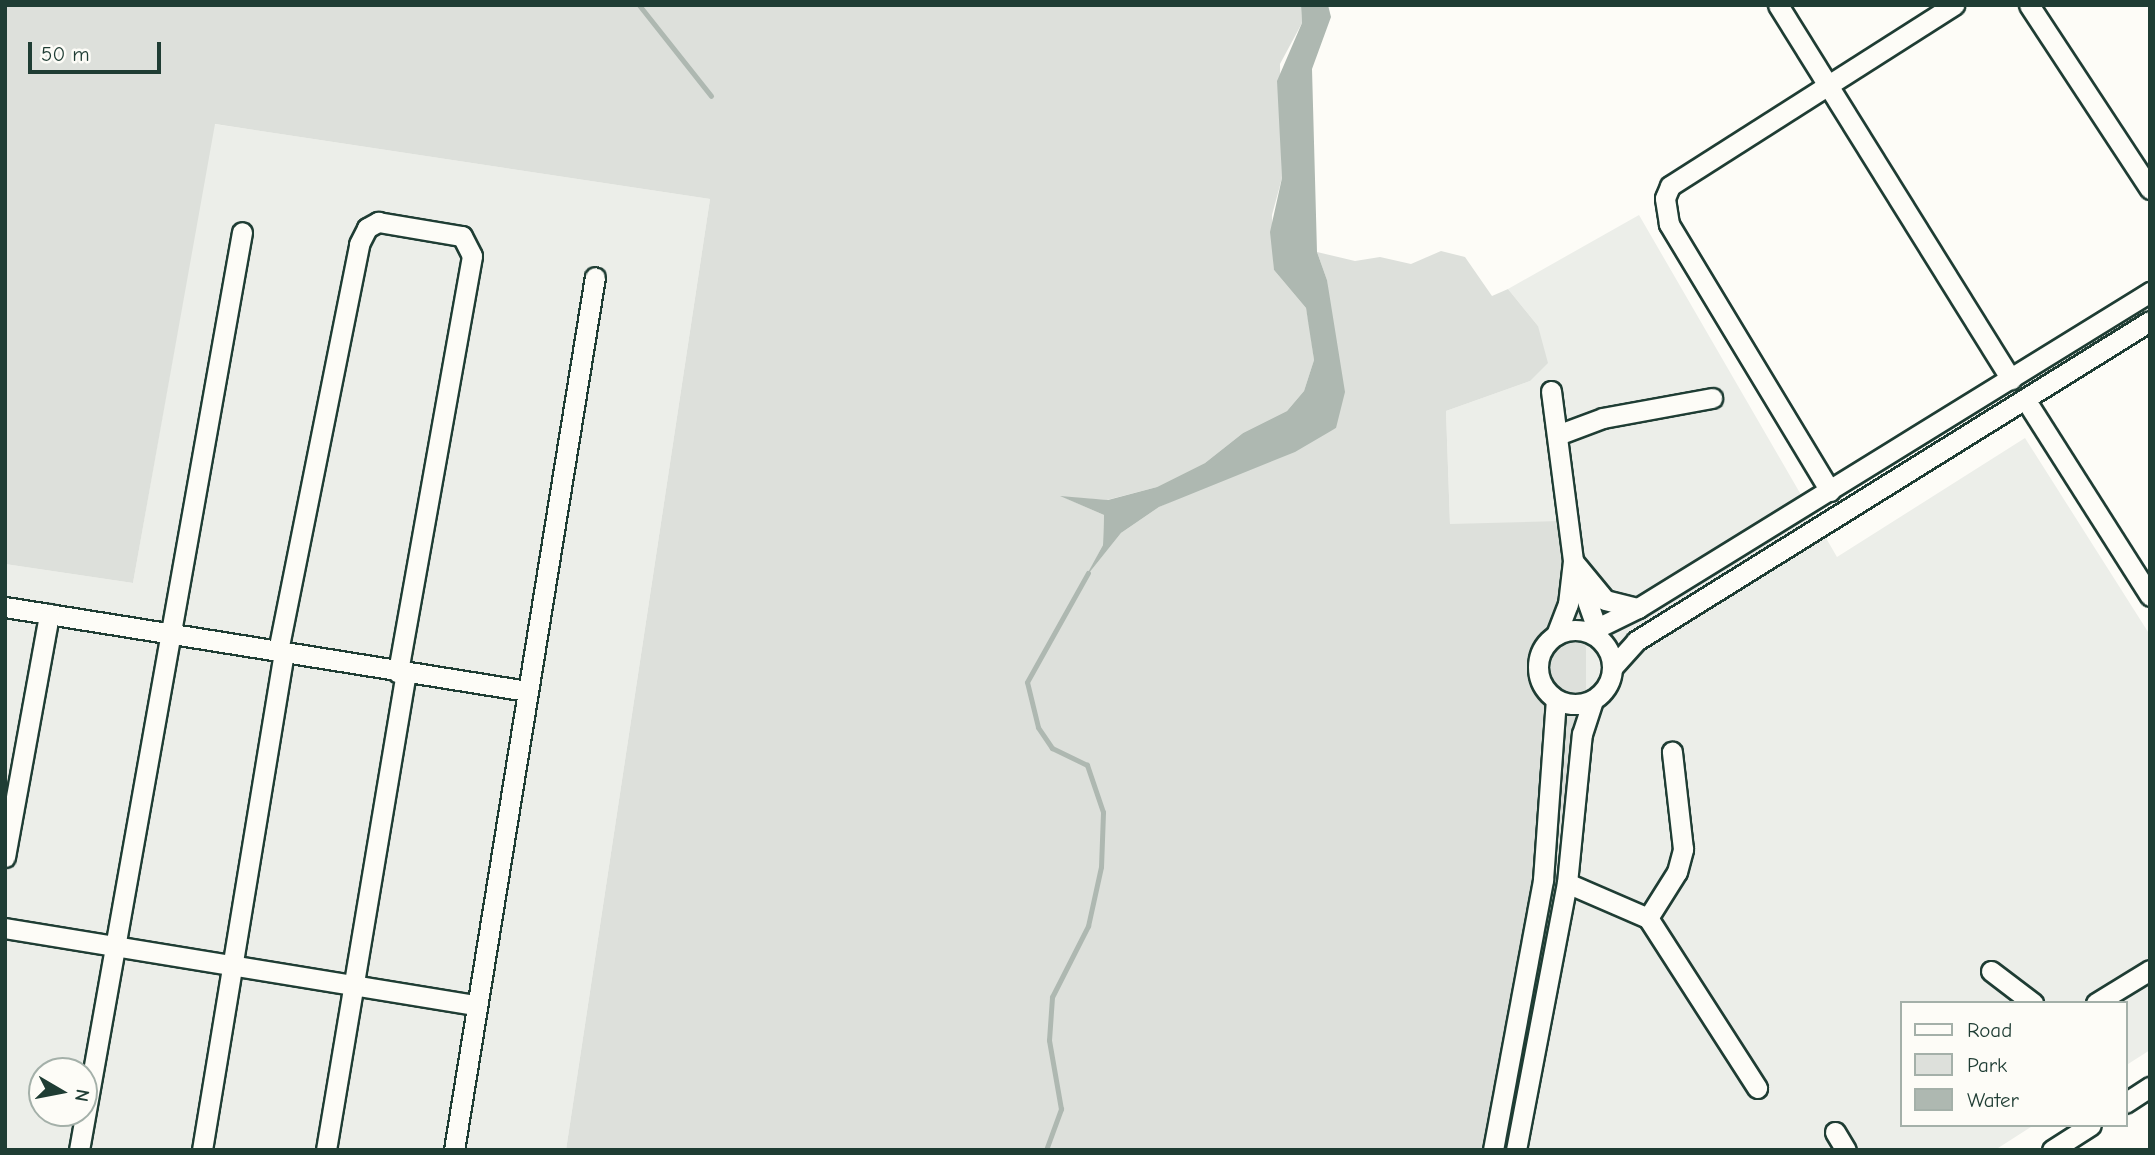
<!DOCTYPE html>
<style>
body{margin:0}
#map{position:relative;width:2155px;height:1155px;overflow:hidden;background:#fdfcf7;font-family:"Comic Neue",sans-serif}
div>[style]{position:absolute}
.built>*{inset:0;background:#eceee9}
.green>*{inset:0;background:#dde0db}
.water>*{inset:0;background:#aeb8b1}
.stream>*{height:5px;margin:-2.5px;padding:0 2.5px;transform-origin:2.5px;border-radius:2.5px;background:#aeb8b1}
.roads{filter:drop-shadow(2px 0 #1f3d34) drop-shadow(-2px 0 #1f3d34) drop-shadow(0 2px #1f3d34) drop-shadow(0 -2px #1f3d34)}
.minor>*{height:19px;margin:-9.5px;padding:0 9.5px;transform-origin:9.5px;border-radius:9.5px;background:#fdfcf7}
.minor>.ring{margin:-9.5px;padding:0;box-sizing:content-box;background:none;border:19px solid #fdfcf7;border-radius:50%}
span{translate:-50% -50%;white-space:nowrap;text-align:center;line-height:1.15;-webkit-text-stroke:5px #fdfcf7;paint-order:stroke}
.frame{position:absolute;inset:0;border:7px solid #1f3d34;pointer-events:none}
.legend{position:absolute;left:1900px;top:1001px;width:228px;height:126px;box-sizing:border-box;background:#fdfcf7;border:2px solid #a4b0a9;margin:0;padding:9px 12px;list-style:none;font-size:21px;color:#1f3d34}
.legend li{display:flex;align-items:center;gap:14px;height:35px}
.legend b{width:35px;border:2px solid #a4b0a9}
.north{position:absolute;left:28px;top:1057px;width:70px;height:70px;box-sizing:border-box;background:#fdfcf7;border:2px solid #a4b0a9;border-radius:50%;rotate:100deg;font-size:19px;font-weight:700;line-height:28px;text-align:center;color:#1f3d34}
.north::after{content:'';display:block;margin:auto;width:24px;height:32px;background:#1f3d34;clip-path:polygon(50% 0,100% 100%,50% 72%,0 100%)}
.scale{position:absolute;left:28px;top:42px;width:133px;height:32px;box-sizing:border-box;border:4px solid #1f3d34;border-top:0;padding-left:9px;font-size:21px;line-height:24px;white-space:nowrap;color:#1f3d34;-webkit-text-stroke:5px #fdfcf7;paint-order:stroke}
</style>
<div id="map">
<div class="built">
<div style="clip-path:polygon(evenodd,214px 124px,710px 199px,566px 1150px,5px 1150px,5px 564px,133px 583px,214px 124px,42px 1071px,84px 1071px,84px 1113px,42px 1113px,42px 1071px)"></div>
<div style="clip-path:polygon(1639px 215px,1837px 557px,2025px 438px,2150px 635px,2150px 1050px,2125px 1066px,2125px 1003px,1901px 1003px,1901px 1125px,2034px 1125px,1995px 1150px,1517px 1150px,1450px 524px,1446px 411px,1530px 381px,1538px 326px,1508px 289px)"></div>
</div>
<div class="green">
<div style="clip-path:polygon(5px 5px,1301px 5px,1302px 23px,1280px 64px,1282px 178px,1272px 215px,1274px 270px,1306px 308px,1310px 329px,1314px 360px,1304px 391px,1287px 411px,1243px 433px,1205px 463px,1157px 487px,1107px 500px,1063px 497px,1104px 515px,1103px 545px,1088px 574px,1121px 533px,1159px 507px,1336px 428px,1327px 280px,1317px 252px,1355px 261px,1380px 257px,1411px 264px,1441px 251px,1465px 257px,1492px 296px,1508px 289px,1538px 326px,1548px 363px,1530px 381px,1446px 411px,1450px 524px,1561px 521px,1586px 648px,1586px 716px,1517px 1150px,566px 1150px,710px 199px,215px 124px,133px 583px,5px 564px)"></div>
</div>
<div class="water">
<div style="clip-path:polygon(1301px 5px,1328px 5px,1331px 17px,1312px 69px,1317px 252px,1327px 280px,1345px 392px,1336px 428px,1295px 452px,1159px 507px,1121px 533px,1085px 578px,1103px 545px,1104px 515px,1060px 496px,1108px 500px,1157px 487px,1205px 463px,1243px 433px,1287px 411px,1304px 391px,1314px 360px,1306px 308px,1274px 270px,1270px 232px,1282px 178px,1277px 81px,1302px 23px)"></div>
</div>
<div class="stream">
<div style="left:639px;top:5px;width:116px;rotate:51.6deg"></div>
<div style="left:1046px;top:1150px;width:44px;rotate:-69.9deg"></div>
<div style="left:1061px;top:1109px;width:70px;rotate:-99.9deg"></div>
<div style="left:1049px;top:1040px;width:43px;rotate:-86deg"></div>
<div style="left:1052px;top:997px;width:80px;rotate:-63.1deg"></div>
<div style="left:1088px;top:926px;width:60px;rotate:-77.6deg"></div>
<div style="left:1101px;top:867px;width:55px;rotate:-87.9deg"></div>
<div style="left:1103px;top:812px;width:50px;rotate:-108.8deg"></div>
<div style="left:1087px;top:765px;width:39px;rotate:-154deg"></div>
<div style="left:1052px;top:748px;width:25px;rotate:-124deg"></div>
<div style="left:1038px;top:727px;width:46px;rotate:-103.7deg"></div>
<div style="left:1027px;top:682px;width:125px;rotate:-60.8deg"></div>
</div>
<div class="roads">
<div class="minor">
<div style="left:1778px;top:5px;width:441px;rotate:58.1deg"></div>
<div style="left:2029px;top:5px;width:220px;rotate:56.7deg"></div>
<div style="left:1551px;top:391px;width:171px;rotate:82.6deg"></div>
<div style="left:1573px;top:561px;width:72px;rotate:70.6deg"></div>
<div style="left:2025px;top:399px;width:233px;rotate:57.6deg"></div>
<div style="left:1560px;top:434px;width:46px;rotate:-20.4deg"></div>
<div style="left:1603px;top:418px;width:111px;rotate:-10.4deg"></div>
<div style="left:1830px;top:491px;width:312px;rotate:-121.1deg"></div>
<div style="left:1669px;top:224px;width:26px;rotate:-99deg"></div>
<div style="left:1665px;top:198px;width:13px;rotate:-67deg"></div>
<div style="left:1670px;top:186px;width:337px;rotate:-32.5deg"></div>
<div style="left:5px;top:607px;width:529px;rotate:9.14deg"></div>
<div class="ring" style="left:1538px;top:630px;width:55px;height:55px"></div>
<div style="left:1589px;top:632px;width:55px;rotate:-26.1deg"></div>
<div style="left:1638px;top:608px;width:602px;rotate:-31.68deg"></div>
<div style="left:1556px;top:635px;width:33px;rotate:-69deg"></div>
<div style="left:1568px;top:604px;width:43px;rotate:-83.4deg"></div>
<div style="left:1573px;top:561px;width:50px;rotate:50.6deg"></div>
<div style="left:1605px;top:600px;width:34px;rotate:14deg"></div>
<div style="left:278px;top:651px;width:415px;rotate:-78.7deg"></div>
<div style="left:359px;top:244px;width:18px;rotate:-63deg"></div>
<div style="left:367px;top:228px;width:13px;rotate:-29deg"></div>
<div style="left:378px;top:222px;width:85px;rotate:9.5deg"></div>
<div style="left:462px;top:236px;width:22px;rotate:63deg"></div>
<div style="left:472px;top:256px;width:423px;rotate:100.1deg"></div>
<div style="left:1612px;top:668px;width:36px;rotate:-48deg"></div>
<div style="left:1636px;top:641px;width:605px;rotate:-31.91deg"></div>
<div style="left:5px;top:857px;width:247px;rotate:-79.7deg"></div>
<div style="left:1567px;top:883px;width:88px;rotate:23.4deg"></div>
<div style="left:1648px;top:918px;width:202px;rotate:57.3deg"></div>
<div style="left:1648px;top:918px;width:54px;rotate:-57.8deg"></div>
<div style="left:1677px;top:872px;width:24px;rotate:-75deg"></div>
<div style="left:1683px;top:849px;width:98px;rotate:-96.5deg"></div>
<div style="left:5px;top:928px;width:478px;rotate:9.3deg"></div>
<div style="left:1991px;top:971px;width:53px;rotate:37.3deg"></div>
<div style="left:2096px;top:1003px;width:63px;rotate:-31.4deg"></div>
<div style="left:2125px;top:1103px;width:30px;rotate:-33deg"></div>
<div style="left:1835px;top:1132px;width:21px;rotate:59deg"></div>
<div style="left:79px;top:1150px;width:932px;rotate:-79.93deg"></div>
<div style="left:202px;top:1150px;width:505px;rotate:-80.65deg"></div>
<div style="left:326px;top:1150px;width:484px;rotate:-80.5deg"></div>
<div style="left:454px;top:1150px;width:884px;rotate:-80.83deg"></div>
<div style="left:1493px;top:1150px;width:275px;rotate:-79.5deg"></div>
<div style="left:1543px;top:880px;width:181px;rotate:-85.9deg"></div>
<div style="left:1516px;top:1150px;width:272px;rotate:-79.2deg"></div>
<div style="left:1567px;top:883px;width:150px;rotate:-84.3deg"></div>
<div style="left:1582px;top:734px;width:36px;rotate:-72deg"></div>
<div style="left:2052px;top:1150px;width:46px;rotate:-32.7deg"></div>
</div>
</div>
<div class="frame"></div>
<ul class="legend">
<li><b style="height:9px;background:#fdfcf7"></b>Road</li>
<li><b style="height:19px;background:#dde0db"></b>Park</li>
<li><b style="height:19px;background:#aeb8b1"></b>Water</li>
</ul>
<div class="north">N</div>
<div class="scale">50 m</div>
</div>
